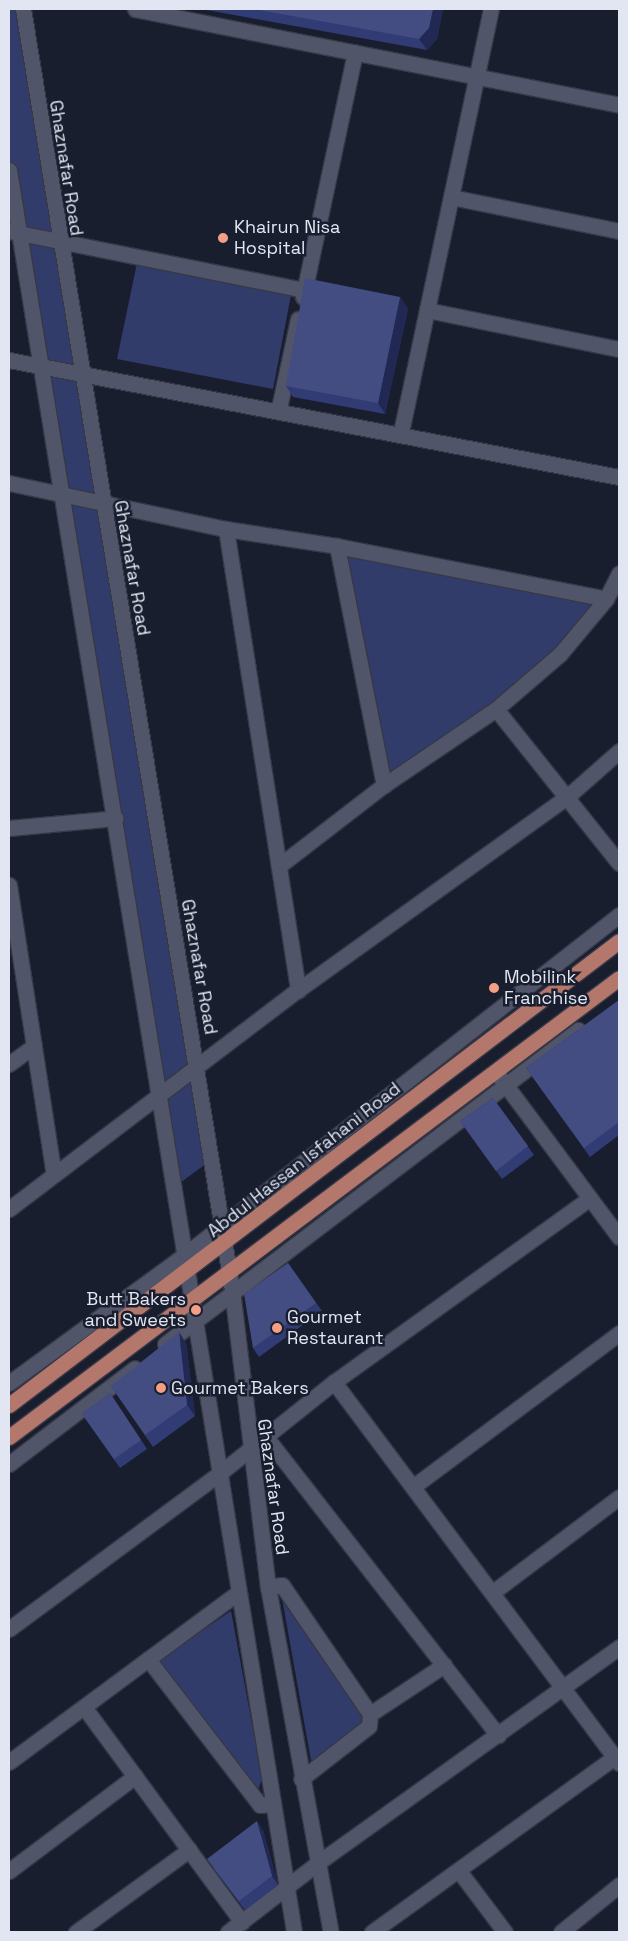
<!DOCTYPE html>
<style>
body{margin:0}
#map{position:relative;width:628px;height:1941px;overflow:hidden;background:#191e2f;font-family:"Space Grotesk",sans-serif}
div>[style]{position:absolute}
.green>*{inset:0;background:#323c6b}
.roads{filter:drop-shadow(1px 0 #363846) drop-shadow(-1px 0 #363846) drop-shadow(0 1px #363846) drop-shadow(0 -1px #363846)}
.minor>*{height:15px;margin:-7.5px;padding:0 7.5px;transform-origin:7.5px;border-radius:7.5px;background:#505569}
.major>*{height:15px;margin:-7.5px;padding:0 7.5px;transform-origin:7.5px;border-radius:7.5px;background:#b4776c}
.wall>*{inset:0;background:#313b74}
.shaded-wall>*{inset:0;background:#202853}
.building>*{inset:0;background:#444d82}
.dots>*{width:14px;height:14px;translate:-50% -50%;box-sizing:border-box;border:2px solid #191e2f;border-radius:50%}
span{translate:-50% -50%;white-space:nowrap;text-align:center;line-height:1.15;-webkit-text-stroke:5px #191e2f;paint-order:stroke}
.street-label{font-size:18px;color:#e2e6f2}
.poi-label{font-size:18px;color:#e2e6f2}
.left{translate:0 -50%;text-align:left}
.right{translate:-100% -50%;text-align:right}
.frame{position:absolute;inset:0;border:10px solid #e2e6f2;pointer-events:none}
</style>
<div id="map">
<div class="green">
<div style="clip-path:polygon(9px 9px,16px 9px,211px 1160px,176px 1186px,9px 162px)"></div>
<div style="clip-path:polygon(137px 263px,291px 295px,273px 389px,117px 359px)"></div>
<div style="clip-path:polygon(337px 546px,606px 599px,560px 654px,384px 785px)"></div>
<div style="clip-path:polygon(280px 1587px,366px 1722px,312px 1766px)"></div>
<div style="clip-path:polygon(231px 1611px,262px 1778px,257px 1794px,154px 1663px)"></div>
</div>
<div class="roads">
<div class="minor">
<div style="left:23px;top:9px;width:1298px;rotate:80.73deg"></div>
<div style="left:232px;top:1290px;width:299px;rotate:83.1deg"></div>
<div style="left:268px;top:1587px;width:351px;rotate:79.7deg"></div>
<div style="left:135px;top:9px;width:493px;rotate:11.2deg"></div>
<div style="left:9px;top:170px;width:1785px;rotate:80.81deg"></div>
<div style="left:451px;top:197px;width:171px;rotate:11.4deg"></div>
<div style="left:9px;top:231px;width:301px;rotate:11.3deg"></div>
<div style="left:303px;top:297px;width:250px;rotate:-78deg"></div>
<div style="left:427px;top:310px;width:196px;rotate:11.5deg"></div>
<div style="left:9px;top:360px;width:621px;rotate:10.86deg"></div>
<div style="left:279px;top:408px;width:91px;rotate:-77.9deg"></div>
<div style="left:401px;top:432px;width:432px;rotate:-78deg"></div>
<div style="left:9px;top:483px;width:222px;rotate:12deg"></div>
<div style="left:226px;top:529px;width:112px;rotate:8.7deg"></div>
<div style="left:337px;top:546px;width:274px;rotate:11.1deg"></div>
<div style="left:606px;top:599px;width:72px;rotate:129.9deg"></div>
<div style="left:560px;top:654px;width:84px;rotate:139.3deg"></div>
<div style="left:496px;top:709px;width:135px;rotate:145.8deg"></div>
<div style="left:384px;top:785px;width:133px;rotate:142.4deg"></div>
<div style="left:226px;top:529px;width:467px;rotate:81.1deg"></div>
<div style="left:337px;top:546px;width:244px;rotate:78.9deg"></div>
<div style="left:606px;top:599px;width:29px;rotate:-63deg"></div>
<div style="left:496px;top:709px;width:197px;rotate:51.4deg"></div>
<div style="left:9px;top:828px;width:107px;rotate:-5.3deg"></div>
<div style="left:9px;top:885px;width:293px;rotate:81.2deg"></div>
<div style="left:9px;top:1064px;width:31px;rotate:-36deg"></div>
<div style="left:499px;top:1076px;width:201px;rotate:53.3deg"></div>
<div style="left:9px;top:1209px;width:363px;rotate:-37.2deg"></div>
<div style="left:298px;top:990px;width:331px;rotate:-35.7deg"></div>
<div style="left:567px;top:797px;width:69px;rotate:-41.5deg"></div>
<div style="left:165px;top:1344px;width:519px;rotate:-37.25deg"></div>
<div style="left:334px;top:1382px;width:476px;rotate:53.2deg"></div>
<div style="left:9px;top:1383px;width:220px;rotate:-36.1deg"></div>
<div style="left:187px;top:1253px;width:549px;rotate:-38.04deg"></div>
<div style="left:266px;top:1437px;width:378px;rotate:52.1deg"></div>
<div style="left:9px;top:1464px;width:158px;rotate:-37.3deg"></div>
<div style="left:414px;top:1486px;width:256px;rotate:-36.7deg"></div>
<div style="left:268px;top:1587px;width:14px;rotate:-8deg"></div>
<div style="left:282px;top:1585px;width:156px;rotate:55.7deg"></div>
<div style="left:370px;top:1714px;width:12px;rotate:95deg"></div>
<div style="left:369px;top:1726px;width:86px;rotate:142.1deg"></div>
<div style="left:493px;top:1592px;width:158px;rotate:-37deg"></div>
<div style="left:9px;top:1629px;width:262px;rotate:-36.5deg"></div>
<div style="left:220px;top:1473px;width:146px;rotate:-38.6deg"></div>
<div style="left:334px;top:1382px;width:315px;rotate:-35.7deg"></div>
<div style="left:148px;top:1659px;width:184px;rotate:52.5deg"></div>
<div style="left:260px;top:1805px;width:12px;rotate:-5deg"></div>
<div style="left:84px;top:1707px;width:267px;rotate:53.7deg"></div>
<div style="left:370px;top:1714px;width:89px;rotate:-33.5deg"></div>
<div style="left:9px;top:1762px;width:282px;rotate:-36.5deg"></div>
<div style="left:9px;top:1871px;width:158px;rotate:-37deg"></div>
<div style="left:459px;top:1871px;width:76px;rotate:53deg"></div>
<div style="left:76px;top:1932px;width:140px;rotate:-36deg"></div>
<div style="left:228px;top:1932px;width:115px;rotate:-37.6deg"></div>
<div style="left:319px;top:1862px;width:369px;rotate:-35.6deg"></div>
<div style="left:372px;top:1932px;width:299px;rotate:-35.8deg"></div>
<div style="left:561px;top:1932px;width:75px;rotate:-39deg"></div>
</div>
<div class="major">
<div style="left:9px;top:1405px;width:766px;rotate:-37.26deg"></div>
<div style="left:9px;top:1437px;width:763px;rotate:-36.96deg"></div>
</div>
</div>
<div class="wall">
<div style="clip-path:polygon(201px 9px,443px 9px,437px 39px,427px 50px)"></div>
<div style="clip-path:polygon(400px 297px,408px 309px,385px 414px,293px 397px,286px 386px)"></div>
<div style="clip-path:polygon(619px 1000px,619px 1135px,590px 1157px,526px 1068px)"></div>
<div style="clip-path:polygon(493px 1098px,534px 1155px,502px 1179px,460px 1121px)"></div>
<div style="clip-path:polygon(288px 1263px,322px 1311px,259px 1357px,253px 1348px)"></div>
<div style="clip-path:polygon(186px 1343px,195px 1416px,153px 1447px,111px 1386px)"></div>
<div style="clip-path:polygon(110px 1393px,147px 1449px,120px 1468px,82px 1414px)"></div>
<div style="clip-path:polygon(263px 1830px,278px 1885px,245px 1910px,213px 1868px)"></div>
</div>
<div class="shaded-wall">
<div style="clip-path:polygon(433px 9px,443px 9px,437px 39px,427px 50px,419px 39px)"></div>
<div style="clip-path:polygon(400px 297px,408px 309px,385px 414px,378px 403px)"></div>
<div style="clip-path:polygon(179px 1332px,186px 1343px,195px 1416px,187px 1405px)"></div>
<div style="clip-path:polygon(257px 1821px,263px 1830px,278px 1885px,272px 1876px)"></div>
</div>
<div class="building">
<div style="clip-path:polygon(254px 9px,433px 9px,429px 28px,419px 39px)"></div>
<div style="clip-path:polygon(305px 278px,400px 297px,378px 403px,286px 386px)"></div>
<div style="clip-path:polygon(619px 1000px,619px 1122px,584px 1148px,526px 1068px)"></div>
<div style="clip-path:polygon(493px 1098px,528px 1146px,496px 1171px,460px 1121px)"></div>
<div style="clip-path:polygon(288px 1263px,316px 1303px,253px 1348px,244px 1294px)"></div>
<div style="clip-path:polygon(179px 1332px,187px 1405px,145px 1435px,111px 1386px)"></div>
<div style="clip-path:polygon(110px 1393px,141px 1440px,114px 1459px,82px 1414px)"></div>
<div style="clip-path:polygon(257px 1821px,272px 1876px,239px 1901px,207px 1859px)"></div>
</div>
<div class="dots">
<div style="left:223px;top:238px;background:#f39f85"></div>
<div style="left:494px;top:988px;background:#f39f85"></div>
<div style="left:196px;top:1310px;background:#f39f85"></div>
<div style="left:277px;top:1328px;background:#f39f85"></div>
<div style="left:161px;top:1388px;background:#f39f85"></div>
</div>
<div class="street-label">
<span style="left:66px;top:168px;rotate:81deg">Ghaznafar Road</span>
<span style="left:132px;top:568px;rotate:80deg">Ghaznafar Road</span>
<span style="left:199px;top:967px;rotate:80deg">Ghaznafar Road</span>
<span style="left:304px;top:1160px;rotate:-38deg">Abdul Hassan Isfahani Road</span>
<span style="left:273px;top:1487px;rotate:82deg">Ghaznafar Road</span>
</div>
<div class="poi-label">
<span class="left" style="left:234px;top:238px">Khairun Nisa<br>Hospital</span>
<span class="left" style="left:504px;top:988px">Mobilink<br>Franchise</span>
<span class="right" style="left:186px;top:1310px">Butt Bakers<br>and Sweets</span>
<span class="left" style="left:287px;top:1328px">Gourmet<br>Restaurant</span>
<span class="left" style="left:171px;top:1388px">Gourmet Bakers</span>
</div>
<div class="frame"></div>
</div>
